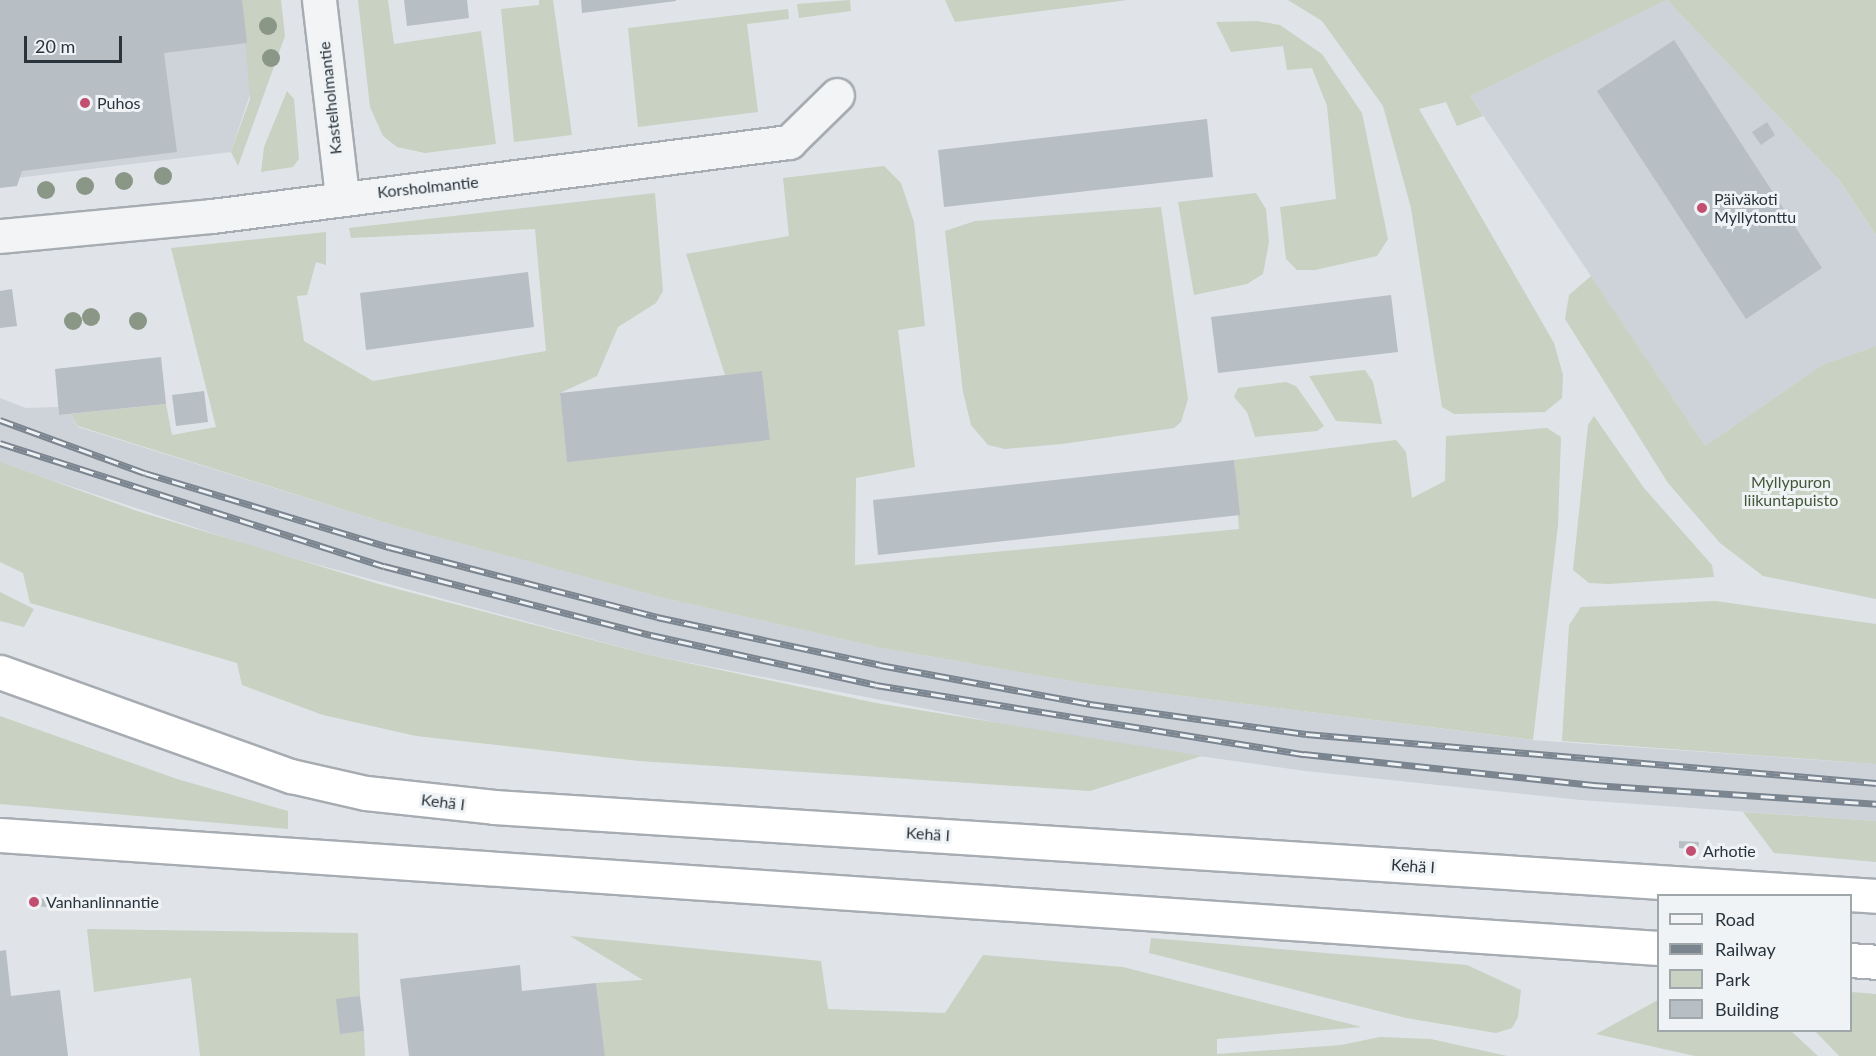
<!DOCTYPE html>
<meta charset="utf-8">
<style>
body{margin:0}
#map{position:relative;width:1876px;height:1056px;overflow:hidden;background:#e0e4e8;font-family:Lato,sans-serif}
div>[style]{position:absolute}
.built>*{inset:0;background:#ced3d9}
.green>*{inset:0;background:#c8d1c2}
.building>*{inset:0;background:#b7bec4}
.roads{filter:drop-shadow(2px 0 #a6acb1) drop-shadow(-2px 0 #a6acb1) drop-shadow(0 2px #a6acb1) drop-shadow(0 -2px #a6acb1)}
.minor>*{height:33px;margin:-16.5px;padding:0 16.5px;transform-origin:16.5px;border-radius:16.5px;background:#f2f4f6}
.highway>*{height:33px;margin:-16.5px;padding:0 16.5px;transform-origin:16.5px;border-radius:16.5px;background:#fff}
.rail>*{height:7px;margin-top:-3.5px;transform-origin:0;background:repeating-linear-gradient(90deg,#eff3f5 0 14px,#7b8590 0 28px);box-sizing:border-box;border-block:2px solid #7b8590}
.trees>*{width:18px;height:18px;margin:-9px;border-radius:50%;background:#8a9787}
.dots>*{width:16px;height:16px;translate:-50% -50%;box-sizing:border-box;border:3px solid #eff3f5;border-radius:50%}
span{translate:-50% -50%;white-space:nowrap;text-align:center;line-height:1.15;-webkit-text-stroke:6px #eff3f5;paint-order:stroke}
.street-label{font-size:16px;color:#2a343d}
.poi-label{font-size:16px;color:#2a343d}
.left{translate:0 -50%;text-align:left}
.park-label{font-size:16px;color:#435838}
.legend{position:absolute;left:1657px;top:894px;width:195px;height:138px;box-sizing:border-box;background:#eff3f5;border:2px solid #a0a7ab;margin:0;padding:8px 10px;list-style:none;font-size:18px;color:#2a343d}
.legend li{display:flex;align-items:center;gap:12px;height:30px}
.legend b{width:30px;border:2px solid #a0a7ab}
.scale{position:absolute;left:24px;top:36px;width:98px;height:27px;box-sizing:border-box;border:3px solid #2a343d;border-top:0;padding-left:8px;font-size:18px;line-height:21px;white-space:nowrap;color:#2a343d;-webkit-text-stroke:4px #eff3f5;paint-order:stroke}
</style>
<div id="map">
<div class="built">
<div style="clip-path:polygon(0 0,281px 0,231px 152px,0 180px)"></div>
<div style="clip-path:polygon(1667px 0,1840px 181px,1876px 235px,1876px 346px,1822px 365px,1705px 446px,1470px 96px)"></div>
<div style="clip-path:polygon(0 398px,26px 408px,58px 407px,59px 415px,71px 414px,78px 427px,396px 526px,664px 598px,882px 648px,1088px 684px,1531px 740px,1876px 764px,1876px 821px,1580px 800px,1305px 771px,1086px 740px,650px 655px,260px 549px,0 463px)"></div>
</div>
<div class="green">
<div style="clip-path:polygon(242px 0,281px 0,285px 36px,238px 166px,231px 152px,250px 99px)"></div>
<div style="clip-path:polygon(358px 0,388px 0,394px 44px,481px 31px,496px 144px,425px 153px,397px 147px,383px 136px,370px 107px)"></div>
<div style="clip-path:polygon(539px 0,553px 0,572px 135px,514px 142px,501px 9px,539px 5px)"></div>
<div style="clip-path:polygon(850px 0,851px 11px,799px 18px,797px 4px)"></div>
<div style="clip-path:polygon(945px 0,1128px 0,955px 22px)"></div>
<div style="clip-path:polygon(1288px 0,1876px 0,1876px 235px,1840px 181px,1667px 0,1470px 96px,1483px 116px,1457px 126px,1446px 102px,1419px 109px,1554px 343px,1563px 375px,1562px 398px,1545px 412px,1454px 414px,1442px 407px,1411px 208px,1383px 106px,1322px 21px)"></div>
<div style="clip-path:polygon(788px 9px,789px 19px,747px 24px,758px 112px,638px 127px,628px 28px)"></div>
<div style="clip-path:polygon(1257px 21px,1280px 25px,1322px 54px,1362px 113px,1388px 239px,1377px 256px,1315px 270px,1297px 270px,1286px 259px,1280px 207px,1336px 199px,1327px 106px,1312px 68px,1287px 70px,1283px 46px,1231px 52px,1216px 22px)"></div>
<div style="clip-path:polygon(287px 91px,294px 99px,299px 159px,293px 167px,261px 172px,264px 147px)"></div>
<div style="clip-path:polygon(884px 166px,901px 183px,914px 222px,925px 326px,898px 330px,915px 467px,856px 478px,855px 565px,1239px 529px,1234px 460px,1396px 440px,1406px 452px,1412px 498px,1445px 481px,1446px 436px,1547px 428px,1561px 437px,1558px 525px,1533px 740px,1088px 684px,882px 648px,664px 598px,396px 526px,78px 426px,71px 414px,166px 404px,172px 435px,216px 427px,171px 248px,326px 232px,326px 265px,316px 262px,307px 295px,297px 296px,304px 341px,373px 381px,546px 351px,535px 229px,351px 238px,349px 228px,655px 193px,663px 291px,656px 303px,618px 327px,597px 376px,560px 393px,567px 461px,770px 440px,762px 372px,725px 375px,686px 254px,789px 236px,783px 178px)"></div>
<div style="clip-path:polygon(1256px 193px,1266px 209px,1269px 242px,1263px 274px,1247px 284px,1194px 295px,1178px 202px)"></div>
<div style="clip-path:polygon(1161px 207px,1188px 399px,1181px 422px,1174px 428px,1062px 444px,1005px 449px,988px 445px,971px 425px,963px 392px,945px 231px,975px 221px)"></div>
<div style="clip-path:polygon(1591px 276px,1705px 446px,1822px 365px,1876px 346px,1876px 599px,1763px 576px,1720px 543px,1668px 483px,1565px 319px,1569px 295px)"></div>
<div style="clip-path:polygon(1365px 370px,1373px 382px,1382px 424px,1336px 421px,1309px 376px)"></div>
<div style="clip-path:polygon(1286px 382px,1296px 386px,1324px 426px,1317px 431px,1255px 437px,1247px 412px,1234px 397px,1238px 388px)"></div>
<div style="clip-path:polygon(1594px 416px,1644px 488px,1712px 565px,1714px 577px,1609px 584px,1589px 583px,1573px 570px,1588px 425px)"></div>
<div style="clip-path:polygon(0 462px,137px 511px,382px 585px,650px 655px,876px 703px,1202px 756px,1090px 791px,639px 761px,416px 736px,323px 715px,242px 685px,237px 663px,30px 603px,23px 573px,0 562px)"></div>
<div style="clip-path:polygon(0 592px,34px 609px,24px 627px,0 621px)"></div>
<div style="clip-path:polygon(1716px 601px,1876px 624px,1876px 764px,1562px 741px,1569px 625px,1581px 607px)"></div>
<div style="clip-path:polygon(0 716px,177px 779px,288px 811px,288px 829px,0 804px)"></div>
<div style="clip-path:polygon(1743px 812px,1876px 821px,1876px 862px,1774px 853px)"></div>
<div style="clip-path:polygon(87px 929px,358px 933px,360px 996px,340px 1033px,364px 1031px,365px 1056px,200px 1056px,191px 978px,94px 992px)"></div>
<div style="clip-path:polygon(570px 936px,821px 961px,828px 1009px,945px 1013px,983px 955px,1123px 967px,1362px 1027px,1217px 1039px,1217px 1054px,1341px 1045px,1380px 1037px,1431px 1039px,1507px 1056px,605px 1056px,596px 983px,643px 980px)"></div>
<div style="clip-path:polygon(1151px 938px,1467px 965px,1521px 990px,1518px 1017px,1512px 1028px,1496px 1033px,1406px 1018px,1149px 953px)"></div>
<div style="clip-path:polygon(1851px 992px,1876px 994px,1876px 1056px,1839px 1056px,1815px 1031px,1850px 1030px)"></div>
<div style="clip-path:polygon(1658px 1000px,1658px 1030px,1791px 1031px,1818px 1056px,1695px 1056px,1596px 1034px)"></div>
</div>
<div class="building">
<div style="clip-path:polygon(0 0,242px 0,247px 43px,164px 53px,177px 152px,22px 171px,17px 186px,0 188px)"></div>
<div style="clip-path:polygon(404px 0,467px 0,469px 18px,407px 26px)"></div>
<div style="clip-path:polygon(581px 0,676px 0,676px 1px,582px 13px)"></div>
<div style="clip-path:polygon(1674px 40px,1822px 268px,1746px 319px,1597px 91px)"></div>
<div style="clip-path:polygon(1207px 119px,1213px 177px,944px 207px,938px 150px)"></div>
<div style="clip-path:polygon(1767px 122px,1775px 135px,1761px 145px,1752px 132px)"></div>
<div style="clip-path:polygon(528px 272px,534px 327px,366px 350px,360px 293px)"></div>
<div style="clip-path:polygon(12px 289px,17px 326px,0 328px,0 291px)"></div>
<div style="clip-path:polygon(1391px 295px,1398px 352px,1218px 373px,1211px 317px)"></div>
<div style="clip-path:polygon(161px 357px,166px 404px,59px 415px,55px 369px)"></div>
<div style="clip-path:polygon(762px 371px,770px 440px,567px 462px,560px 393px)"></div>
<div style="clip-path:polygon(204px 391px,208px 422px,176px 426px,172px 395px)"></div>
<div style="clip-path:polygon(1234px 460px,1240px 515px,878px 555px,873px 500px)"></div>
<div style="clip-path:polygon(1679px 841px,1699px 842px,1698px 850px,1679px 848px)"></div>
<div style="clip-path:polygon(29px 898px,51px 899px,50px 907px,29px 906px)"></div>
<div style="clip-path:polygon(6px 950px,11px 996px,60px 990px,68px 1056px,0 1056px,0 951px)"></div>
<div style="clip-path:polygon(520px 965px,522px 991px,596px 983px,605px 1056px,409px 1056px,400px 979px)"></div>
<div style="clip-path:polygon(360px 996px,364px 1031px,340px 1034px,336px 999px)"></div>
</div>
<div class="roads">
<div class="minor">
<div style="left:319px;top:0;width:196px;rotate:83.3deg"></div>
<div style="left:0;top:236px;width:213px;rotate:-5.4deg"></div>
<div style="left:212px;top:216px;width:582px;rotate:-7.31deg"></div>
<div style="left:789px;top:142px;width:67px;rotate:-44.4deg"></div>
</div>
<div class="highway">
<div style="left:0;top:672px;width:309px;rotate:19.7deg"></div>
<div style="left:291px;top:776px;width:77px;rotate:12.8deg"></div>
<div style="left:366px;top:793px;width:129px;rotate:6.2deg"></div>
<div style="left:494px;top:807px;width:1385px;rotate:3.68deg"></div>
<div style="left:0;top:835px;width:1662px;rotate:3.9deg"></div>
<div style="left:1850px;top:960px;width:26px;rotate:4deg"></div>
</div>
</div>
<div class="rail">
<div style="left:0;top:420px;width:154px;rotate:20.1deg"></div>
<div style="left:145px;top:473px;width:255px;rotate:16.9deg"></div>
<div style="left:389px;top:547px;width:277px;rotate:14.6deg"></div>
<div style="left:657px;top:617px;width:228px;rotate:12.1deg"></div>
<div style="left:880px;top:665px;width:214px;rotate:10.5deg"></div>
<div style="left:1090px;top:704px;width:218px;rotate:7.9deg"></div>
<div style="left:1306px;top:734px;width:572px;rotate:4.91deg"></div>
<div style="left:0;top:443px;width:403px;rotate:17.8deg"></div>
<div style="left:384px;top:566px;width:276px;rotate:14.5deg"></div>
<div style="left:651px;top:635px;width:230px;rotate:12.5deg"></div>
<div style="left:876px;top:685px;width:434px;rotate:9.2deg"></div>
<div style="left:1304px;top:754px;width:291px;rotate:6.1deg"></div>
<div style="left:1593px;top:785px;width:284px;rotate:3.8deg"></div>
</div>
<div class="trees">
<div style="left:268px;top:26px"></div>
<div style="left:271px;top:58px"></div>
<div style="left:163px;top:176px"></div>
<div style="left:124px;top:181px"></div>
<div style="left:85px;top:186px"></div>
<div style="left:46px;top:190px"></div>
<div style="left:91px;top:317px"></div>
<div style="left:73px;top:321px"></div>
<div style="left:138px;top:321px"></div>
</div>
<div class="dots">
<div style="left:85px;top:103px;background:#c24f70"></div>
<div style="left:1702px;top:208px;background:#c24f70"></div>
<div style="left:1691px;top:851px;background:#c24f70"></div>
<div style="left:34px;top:902px;background:#c24f70"></div>
</div>
<div class="street-label">
<span style="left:330px;top:98px;rotate:-96deg">Kastelholmantie</span>
<span style="left:428px;top:187px;rotate:-6deg">Korsholmantie</span>
<span style="left:443px;top:802px;rotate:7deg">Kehä I</span>
<span style="left:928px;top:834px;rotate:4deg">Kehä I</span>
<span style="left:1413px;top:866px;rotate:4deg">Kehä I</span>
</div>
<div class="poi-label">
<span class="left" style="left:97px;top:103px">Puhos</span>
<span class="left" style="left:1714px;top:208px">Päiväkoti<br>Myllytonttu</span>
<span class="left" style="left:1703px;top:851px">Arhotie</span>
<span class="left" style="left:46px;top:902px">Vanhanlinnantie</span>
</div>
<div class="park-label">
<span style="left:1791px;top:491px">Myllypuron<br>liikuntapuisto</span>
</div>
<ul class="legend">
<li><b style="height:8px;background:#f2f4f6"></b>Road</li>
<li><b style="height:8px;background:#7b8590"></b>Railway</li>
<li><b style="height:16px;background:#c8d1c2"></b>Park</li>
<li><b style="height:16px;background:#b7bec4"></b>Building</li>
</ul>
<div class="scale">20 m</div>
</div>
